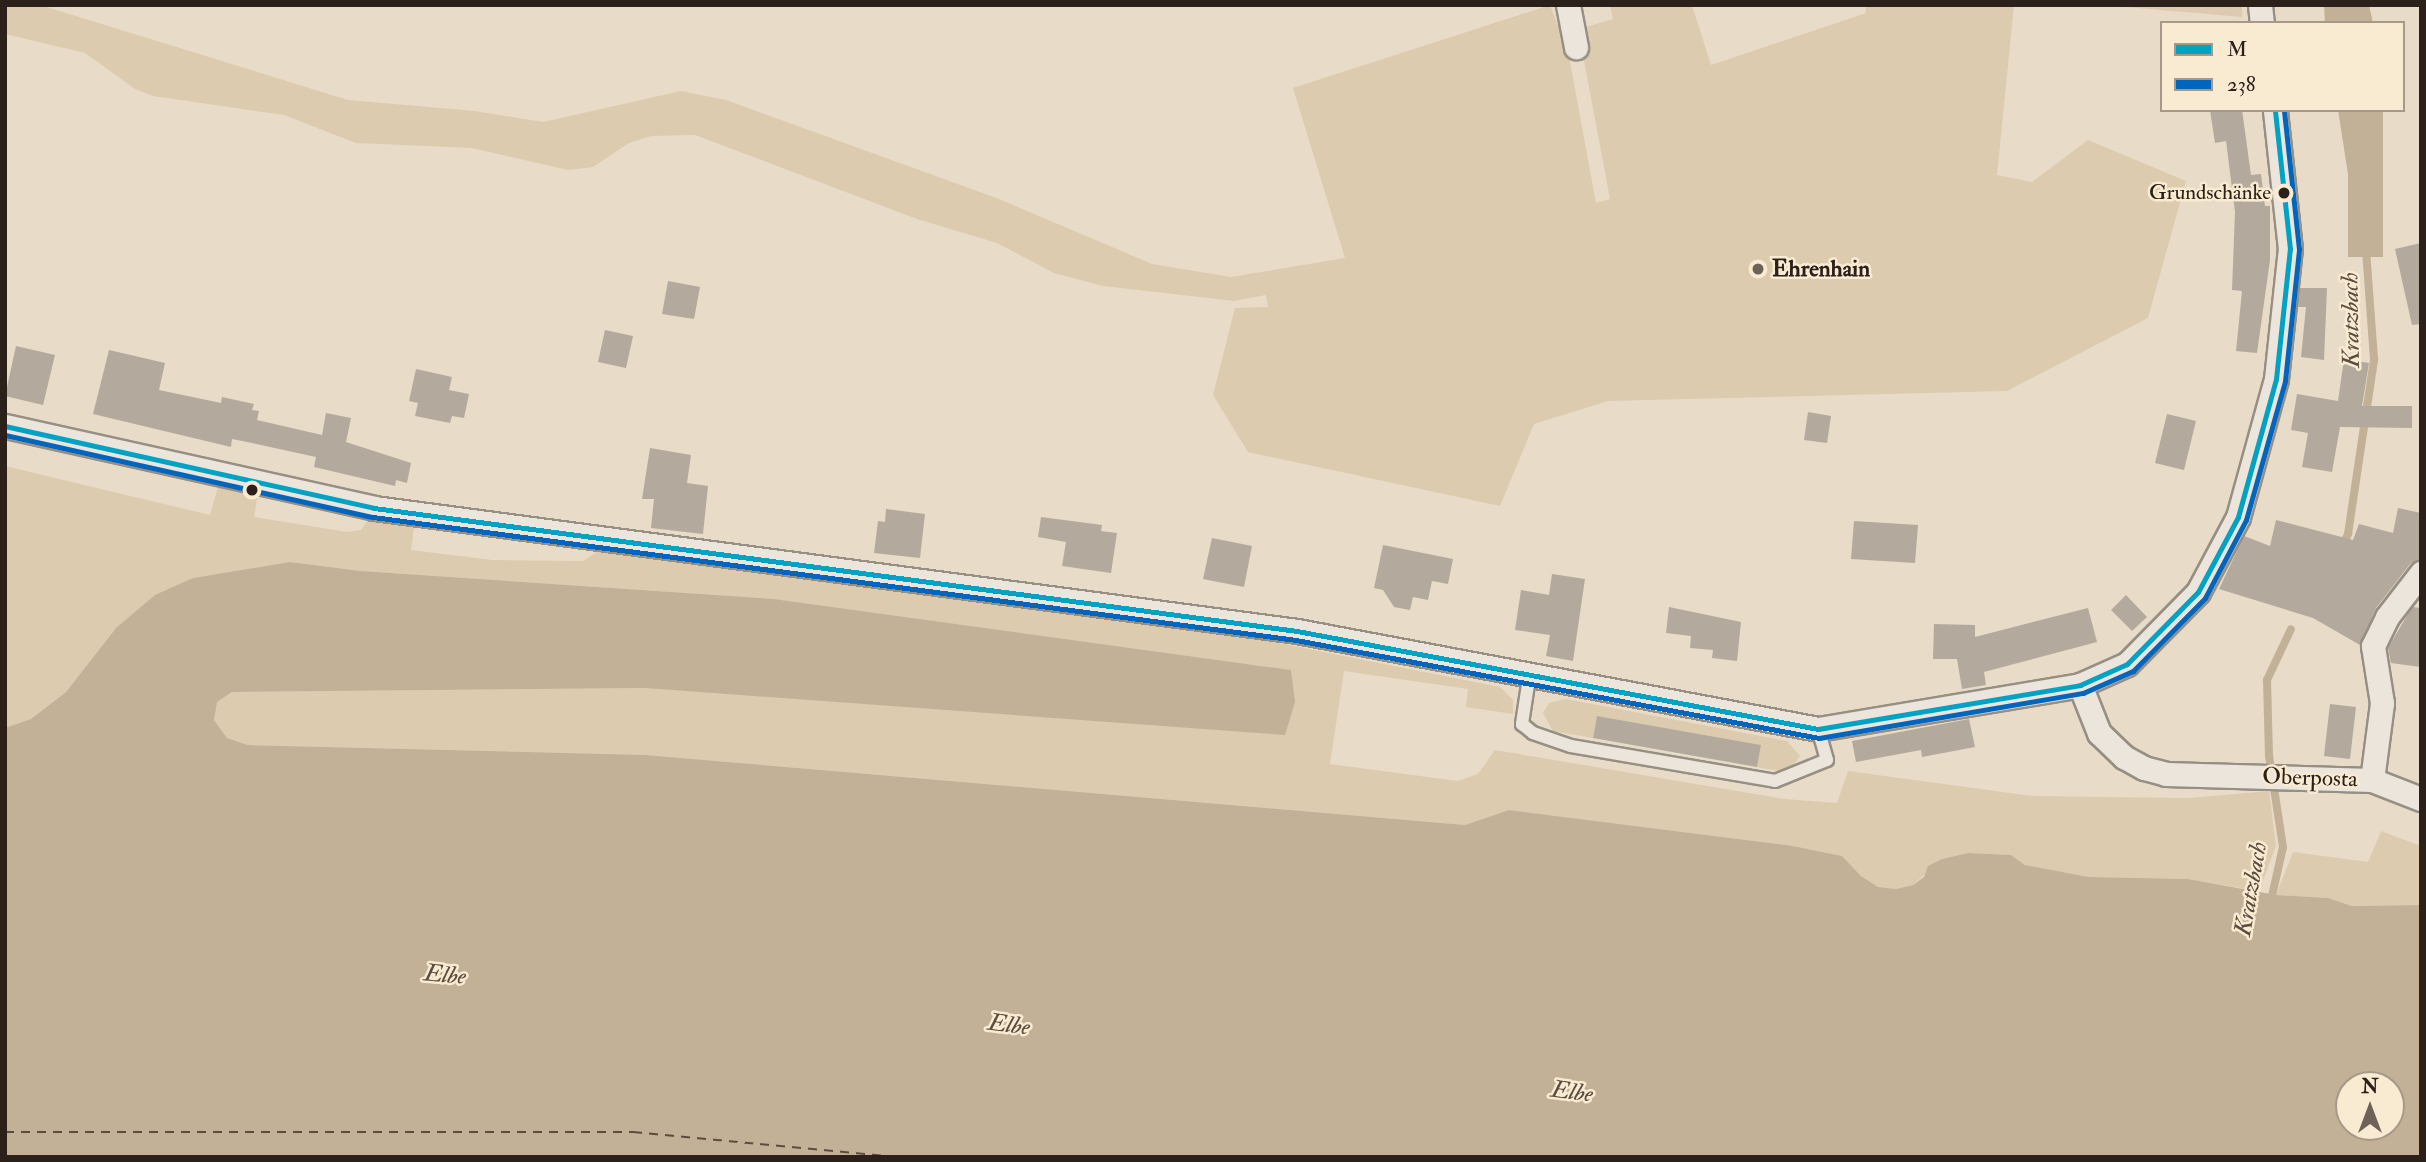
<!DOCTYPE html>
<meta charset="utf-8">
<style>
body{margin:0}
#map{position:relative;width:2426px;height:1162px;overflow:hidden;background:#e8dbc7;font-family:"IM FELL Double Pica",serif}
div>[style]{position:absolute}
.green>*{inset:0;background:#ddcbb0}
.water>*{inset:0;background:#c2b097}
.stream>*{height:8px;margin:-4px;padding:0 4px;transform-origin:4px;border-radius:4px;background:#c2b097}
.ferry>*{height:2px;margin-top:-1px;transform-origin:0;background:repeating-linear-gradient(90deg,#5b4c3f 0 9px,transparent 0 16px)}
.building>*{inset:0;background:#b3aa9d}
.roads{filter:drop-shadow(2px 0 #978f83) drop-shadow(-2px 0 #978f83) drop-shadow(0 2px #978f83) drop-shadow(0 -2px #978f83)}
.lane>*{height:12px;margin:-6px;padding:0 6px;transform-origin:6px;border-radius:6px;background:#ebe5db}
.street>*{height:23px;margin:-11.5px;padding:0 11.5px;transform-origin:11.5px;border-radius:11.5px;background:#ebe5db}
.bus-1>*{height:5px;margin:-2.5px;padding:0 2.5px;transform-origin:2.5px;border-radius:2.5px;background:#02a2c5}
.bus-2>*{height:5px;margin:-2.5px;padding:0 2.5px;transform-origin:2.5px;border-radius:2.5px;background:#0065bd}
.dots>*{width:19px;height:19px;translate:-50% -50%;box-sizing:border-box;border:4px solid #f9ead2;border-radius:50%}
span{translate:-50% -50%;white-space:nowrap;text-align:center;line-height:1.15;-webkit-text-stroke:5px #f9ead2;paint-order:stroke}
.bus-label{font-size:21px;color:#2c201b}
.right{translate:-100% -50%;text-align:right}
.poi-label{font-size:23px;color:#2c201b;font-weight:700}
.left{translate:0 -50%;text-align:left}
.street-label{font-size:23px;color:#2c201b}
.water-label{font-size:24px;color:#5b4c3f;font-style:italic}
.frame{position:absolute;inset:0;border:7px solid #2c201b;pointer-events:none}
.legend{position:absolute;left:2160px;top:21px;width:245px;height:91px;box-sizing:border-box;background:#f9ead2;border:2px solid #a79989;margin:0;padding:9px 12px;list-style:none;font-size:21px;color:#2c201b}
.legend li{display:flex;align-items:center;gap:14px;height:35px}
.legend b{width:35px;border:2px solid #a79989}
.north{position:absolute;left:2335px;top:1071px;width:70px;height:70px;box-sizing:border-box;background:#f9ead2;border:2px solid #a79989;border-radius:50%;rotate:0deg;font-size:19px;font-weight:700;line-height:28px;text-align:center;color:#2c201b}
.north::after{content:'';display:block;margin:auto;width:24px;height:32px;background:#6e6157;clip-path:polygon(50% 0,100% 100%,50% 72%,0 100%)}
</style>
<div id="map">
<div class="green">
<div style="clip-path:polygon(5px 5px,40px 5px,348px 100px,475px 111px,543px 122px,681px 91px,726px 100px,999px 199px,1152px 264px,1231px 277px,1345px 258px,1293px 88px,1550px 5px,1568px 51px,1596px 203px,1610px 199px,1582px 50px,1589px 46px,1586px 27px,1613px 19px,1610px 5px,1692px 5px,1711px 65px,1866px 13px,1865px 5px,2014px 5px,1997px 175px,2032px 182px,2088px 140px,2186px 181px,2148px 318px,2007px 391px,1608px 401px,1534px 424px,1500px 506px,1248px 452px,1213px 395px,1235px 308px,1268px 307px,1266px 295px,1234px 301px,1103px 286px,1054px 273px,997px 243px,917px 219px,695px 135px,651px 136px,629px 143px,593px 167px,568px 170px,472px 148px,356px 143px,284px 115px,153px 96px,135px 89px,85px 53px,5px 34px)"></div>
<div style="clip-path:polygon(2102px 5px,2242px 5px,2242px 17px)"></div>
<div style="clip-path:polygon(5px 466px,210px 515px,219px 484px,258px 493px,254px 517px,347px 532px,361px 530px,372px 515px,415px 521px,411px 550px,492px 560px,583px 561px,600px 550px,1218px 631px,1500px 687px,1513px 700px,1513px 714px,1466px 707px,1468px 689px,1344px 671px,1330px 764px,1458px 781px,1478px 774px,1495px 750px,1784px 799px,1837px 803px,1848px 771px,2032px 796px,2190px 798px,2269px 791px,2276px 846px,2259px 891px,2188px 879px,2089px 877px,2025px 865px,2011px 855px,1968px 853px,1942px 859px,1913px 885px,1896px 889px,1878px 887px,1861px 876px,1842px 856px,1793px 846px,1509px 810px,1465px 825px,646px 755px,248px 745px,227px 738px,214px 720px,216px 702px,232px 692px,646px 688px,1290px 670px,774px 599px,361px 571px,290px 562px,193px 578px,116px 628px,66px 692px,31px 719px,5px 728px)"></div>
<div style="clip-path:polygon(1566px 699px,1787px 741px,1800px 756px,1792px 767px,1778px 771px,1757px 767px,1761px 745px,1597px 716px,1593px 738px,1553px 731px,1543px 713px,1549px 703px)"></div>
<div style="clip-path:polygon(2381px 831px,2421px 846px,2421px 905px,2352px 906px,2328px 898px,2276px 895px,2293px 852px,2368px 862px)"></div>
</div>
<div class="water">
<div style="clip-path:polygon(2369px 5px,2373px 23px,2325px 23px,2324px 5px)"></div>
<div style="clip-path:polygon(2338px 110px,2383px 110px,2383px 257px,2348px 257px,2348px 174px)"></div>
<div style="clip-path:polygon(evenodd,290px 562px,361px 571px,774px 599px,1291px 670px,1295px 702px,1285px 735px,646px 688px,232px 692px,217px 702px,214px 720px,227px 738px,248px 745px,646px 755px,1465px 825px,1509px 810px,1793px 846px,1842px 856px,1861px 876px,1878px 887px,1896px 889px,1913px 885px,1924px 877px,1928px 866px,1942px 859px,1968px 853px,2011px 855px,2025px 865px,2089px 877px,2188px 879px,2276px 895px,2328px 898px,2352px 906px,2421px 905px,2421px 1157px,5px 1157px,5px 728px,31px 719px,66px 692px,116px 628px,155px 595px,193px 578px,290px 562px,2349px 1085px,2391px 1085px,2391px 1127px,2349px 1127px,2349px 1085px)"></div>
</div>
<div class="stream">
<div style="left:2341px;top:548px;width:16px;rotate:-63deg"></div>
<div style="left:2348px;top:534px;width:177px;rotate:-81.5deg"></div>
<div style="left:2374px;top:359px;width:109px;rotate:-94.2deg"></div>
<div style="left:2270px;top:905px;width:59px;rotate:-77.4deg"></div>
<div style="left:2283px;top:847px;width:92px;rotate:-98.7deg"></div>
<div style="left:2269px;top:756px;width:76px;rotate:-91.5deg"></div>
<div style="left:2267px;top:680px;width:56px;rotate:-64.8deg"></div>
</div>
<div class="ferry">
<div style="left:5px;top:1132px;width:628px"></div>
<div style="left:633px;top:1132px;width:265px;rotate:5.4deg"></div>
</div>
<div class="building">
<div style="clip-path:polygon(2210px 110px,2242px 110px,2251px 175px,2261px 174px,2265px 206px,2270px 206px,2270px 260px,2257px 353px,2236px 351px,2242px 291px,2232px 290px,2235px 212px,2226px 141px,2215px 143px)"></div>
<div style="clip-path:polygon(2421px 243px,2421px 324px,2412px 325px,2395px 249px)"></div>
<div style="clip-path:polygon(668px 281px,700px 287px,694px 319px,662px 314px)"></div>
<div style="clip-path:polygon(2300px 288px,2327px 288px,2324px 360px,2301px 357px,2306px 307px,2298px 307px)"></div>
<div style="clip-path:polygon(605px 330px,633px 336px,626px 368px,598px 362px)"></div>
<div style="clip-path:polygon(16px 346px,55px 355px,43px 405px,5px 396px)"></div>
<div style="clip-path:polygon(109px 350px,165px 363px,159px 390px,221px 403px,222px 397px,254px 404px,252px 410px,259px 411px,257px 420px,322px 435px,326px 413px,351px 418px,346px 442px,411px 463px,407px 483px,396px 480px,395px 486px,314px 467px,316px 457px,252px 443px,232px 439px,231px 447px,93px 414px)"></div>
<div style="clip-path:polygon(2344px 359px,2369px 363px,2362px 406px,2412px 406px,2412px 428px,2340px 427px,2332px 472px,2302px 467px,2308px 433px,2291px 430px,2297px 394px,2338px 401px)"></div>
<div style="clip-path:polygon(416px 369px,452px 377px,449px 390px,469px 394px,464px 418px,452px 416px,450px 423px,415px 416px,418px 403px,409px 401px)"></div>
<div style="clip-path:polygon(1808px 412px,1831px 416px,1827px 443px,1804px 440px)"></div>
<div style="clip-path:polygon(2167px 414px,2196px 421px,2184px 470px,2155px 463px)"></div>
<div style="clip-path:polygon(650px 448px,691px 455px,687px 483px,708px 486px,703px 534px,651px 528px,654px 499px,642px 499px)"></div>
<div style="clip-path:polygon(2398px 508px,2421px 513px,2421px 559px,2410px 564px,2376px 608px,2360px 645px,2313px 618px,2219px 589px,2244px 536px,2270px 546px,2276px 520px,2353px 540px,2359px 524px,2393px 533px)"></div>
<div style="clip-path:polygon(886px 509px,925px 514px,920px 558px,874px 553px,878px 521px,885px 522px)"></div>
<div style="clip-path:polygon(1041px 517px,1102px 525px,1101px 531px,1117px 533px,1111px 573px,1062px 566px,1066px 542px,1038px 537px)"></div>
<div style="clip-path:polygon(1854px 521px,1918px 525px,1915px 563px,1851px 559px)"></div>
<div style="clip-path:polygon(1212px 538px,1252px 546px,1244px 587px,1203px 579px)"></div>
<div style="clip-path:polygon(1383px 545px,1453px 559px,1448px 584px,1432px 581px,1428px 600px,1413px 597px,1410px 610px,1394px 607px,1383px 590px,1374px 588px)"></div>
<div style="clip-path:polygon(1552px 574px,1585px 579px,1573px 661px,1546px 656px,1550px 635px,1515px 630px,1521px 590px,1549px 595px)"></div>
<div style="clip-path:polygon(2126px 595px,2147px 617px,2132px 631px,2111px 610px)"></div>
<div style="clip-path:polygon(1669px 607px,1741px 622px,1737px 661px,1712px 658px,1713px 650px,1690px 648px,1691px 636px,1666px 633px)"></div>
<div style="clip-path:polygon(2412px 607px,2421px 608px,2421px 667px,2391px 663px,2388px 648px)"></div>
<div style="clip-path:polygon(2088px 608px,2097px 642px,1984px 672px,1986px 685px,1962px 689px,1957px 659px,1933px 659px,1934px 624px,1975px 625px,1975px 637px)"></div>
<div style="clip-path:polygon(2330px 704px,2356px 707px,2350px 759px,2324px 756px)"></div>
<div style="clip-path:polygon(1597px 716px,1761px 745px,1757px 767px,1593px 738px)"></div>
<div style="clip-path:polygon(1969px 719px,1975px 747px,1922px 757px,1921px 750px,1856px 762px,1852px 741px)"></div>
</div>
<div class="roads">
<div class="lane">
<div style="left:1529px;top:678px;width:47px;rotate:98.7deg"></div>
<div style="left:1522px;top:724px;width:14px;rotate:39deg"></div>
<div style="left:1533px;top:733px;width:40px;rotate:18.9deg"></div>
<div style="left:1571px;top:746px;width:207px;rotate:9.7deg"></div>
<div style="left:1775px;top:781px;width:56px;rotate:-22deg"></div>
<div style="left:1827px;top:760px;width:32px;rotate:-106deg"></div>
</div>
<div class="street">
<div style="left:1568px;top:5px;width:43px;rotate:79.2deg"></div>
<div style="left:2260px;top:5px;width:18px;rotate:84deg"></div>
<div style="left:5px;top:426px;width:378px;rotate:12.5deg"></div>
<div style="left:374px;top:508px;width:931px;rotate:7.59deg"></div>
<div style="left:1297px;top:631px;width:530px;rotate:10.65deg"></div>
<div style="left:1818px;top:729px;width:266px;rotate:-9.5deg"></div>
<div style="left:2080px;top:685px;width:51px;rotate:-24.1deg"></div>
<div style="left:2127px;top:664px;width:101px;rotate:-45.4deg"></div>
<div style="left:2198px;top:592px;width:85px;rotate:-61.9deg"></div>
<div style="left:2238px;top:517px;width:143px;rotate:-74.6deg"></div>
<div style="left:2276px;top:379px;width:131px;rotate:-83.9deg"></div>
<div style="left:2290px;top:249px;width:140px;rotate:-96.2deg"></div>
<div style="left:2080px;top:685px;width:52px;rotate:68.4deg"></div>
<div style="left:2099px;top:733px;width:35px;rotate:44deg"></div>
<div style="left:2124px;top:757px;width:23px;rotate:29deg"></div>
<div style="left:2144px;top:768px;width:23px;rotate:15deg"></div>
<div style="left:2166px;top:774px;width:206px;rotate:1.7deg"></div>
<div style="left:2372px;top:780px;width:53px;rotate:21.2deg"></div>
<div style="left:2372px;top:780px;width:78px;rotate:-82.6deg"></div>
<div style="left:2382px;top:703px;width:58px;rotate:-99deg"></div>
<div style="left:2373px;top:646px;width:32px;rotate:-64deg"></div>
<div style="left:2387px;top:617px;width:56px;rotate:-52.3deg"></div>
</div>
</div>
<div class="bus-1">
<div style="left:5px;top:426px;width:378px;rotate:12.5deg"></div>
<div style="left:374px;top:508px;width:931px;rotate:7.59deg"></div>
<div style="left:1297px;top:631px;width:530px;rotate:10.65deg"></div>
<div style="left:1818px;top:729px;width:266px;rotate:-9.5deg"></div>
<div style="left:2080px;top:685px;width:51px;rotate:-24.1deg"></div>
<div style="left:2127px;top:664px;width:101px;rotate:-45.4deg"></div>
<div style="left:2198px;top:592px;width:85px;rotate:-61.9deg"></div>
<div style="left:2238px;top:517px;width:143px;rotate:-74.6deg"></div>
<div style="left:2276px;top:379px;width:131px;rotate:-83.9deg"></div>
<div style="left:2290px;top:249px;width:140px;rotate:-96.2deg"></div>
</div>
<div class="bus-2">
<div style="left:5px;top:435px;width:377px;rotate:12.6deg"></div>
<div style="left:373px;top:517px;width:931px;rotate:7.59deg"></div>
<div style="left:1296px;top:640px;width:532px;rotate:10.61deg"></div>
<div style="left:1819px;top:738px;width:268px;rotate:-9.7deg"></div>
<div style="left:2083px;top:693px;width:55px;rotate:-23.7deg"></div>
<div style="left:2133px;top:671px;width:103px;rotate:-45.4deg"></div>
<div style="left:2205px;top:598px;width:88px;rotate:-62.3deg"></div>
<div style="left:2246px;top:520px;width:144px;rotate:-74.3deg"></div>
<div style="left:2285px;top:381px;width:133px;rotate:-83.9deg"></div>
<div style="left:2299px;top:249px;width:140px;rotate:-96.2deg"></div>
</div>
<div class="dots">
<div style="left:2284px;top:193px;background:#2c201b"></div>
<div style="left:1758px;top:269px;background:#6e6157"></div>
<div style="left:252px;top:490px;background:#2c201b"></div>
</div>
<div class="bus-label">
<span class="right" style="left:2271px;top:193px">Grundschänke</span>
</div>
<div class="poi-label">
<span class="left" style="left:1772px;top:269px">Ehrenhain</span>
</div>
<div class="street-label">
<span style="left:2310px;top:778px;rotate:2deg">Oberposta</span>
</div>
<div class="water-label">
<span style="left:2351px;top:320px;rotate:-91deg">Kratzbach</span>
<span style="left:2251px;top:889px;rotate:-80deg">Kratzbach</span>
<span style="left:445px;top:975px;rotate:5deg">Elbe</span>
<span style="left:1009px;top:1025px;rotate:7deg">Elbe</span>
<span style="left:1572px;top:1092px;rotate:7deg">Elbe</span>
</div>
<div class="frame"></div>
<ul class="legend">
<li><b style="height:9px;background:#02a2c5"></b>M</li>
<li><b style="height:9px;background:#0065bd"></b>238</li>
</ul>
<div class="north">N</div>
</div>
